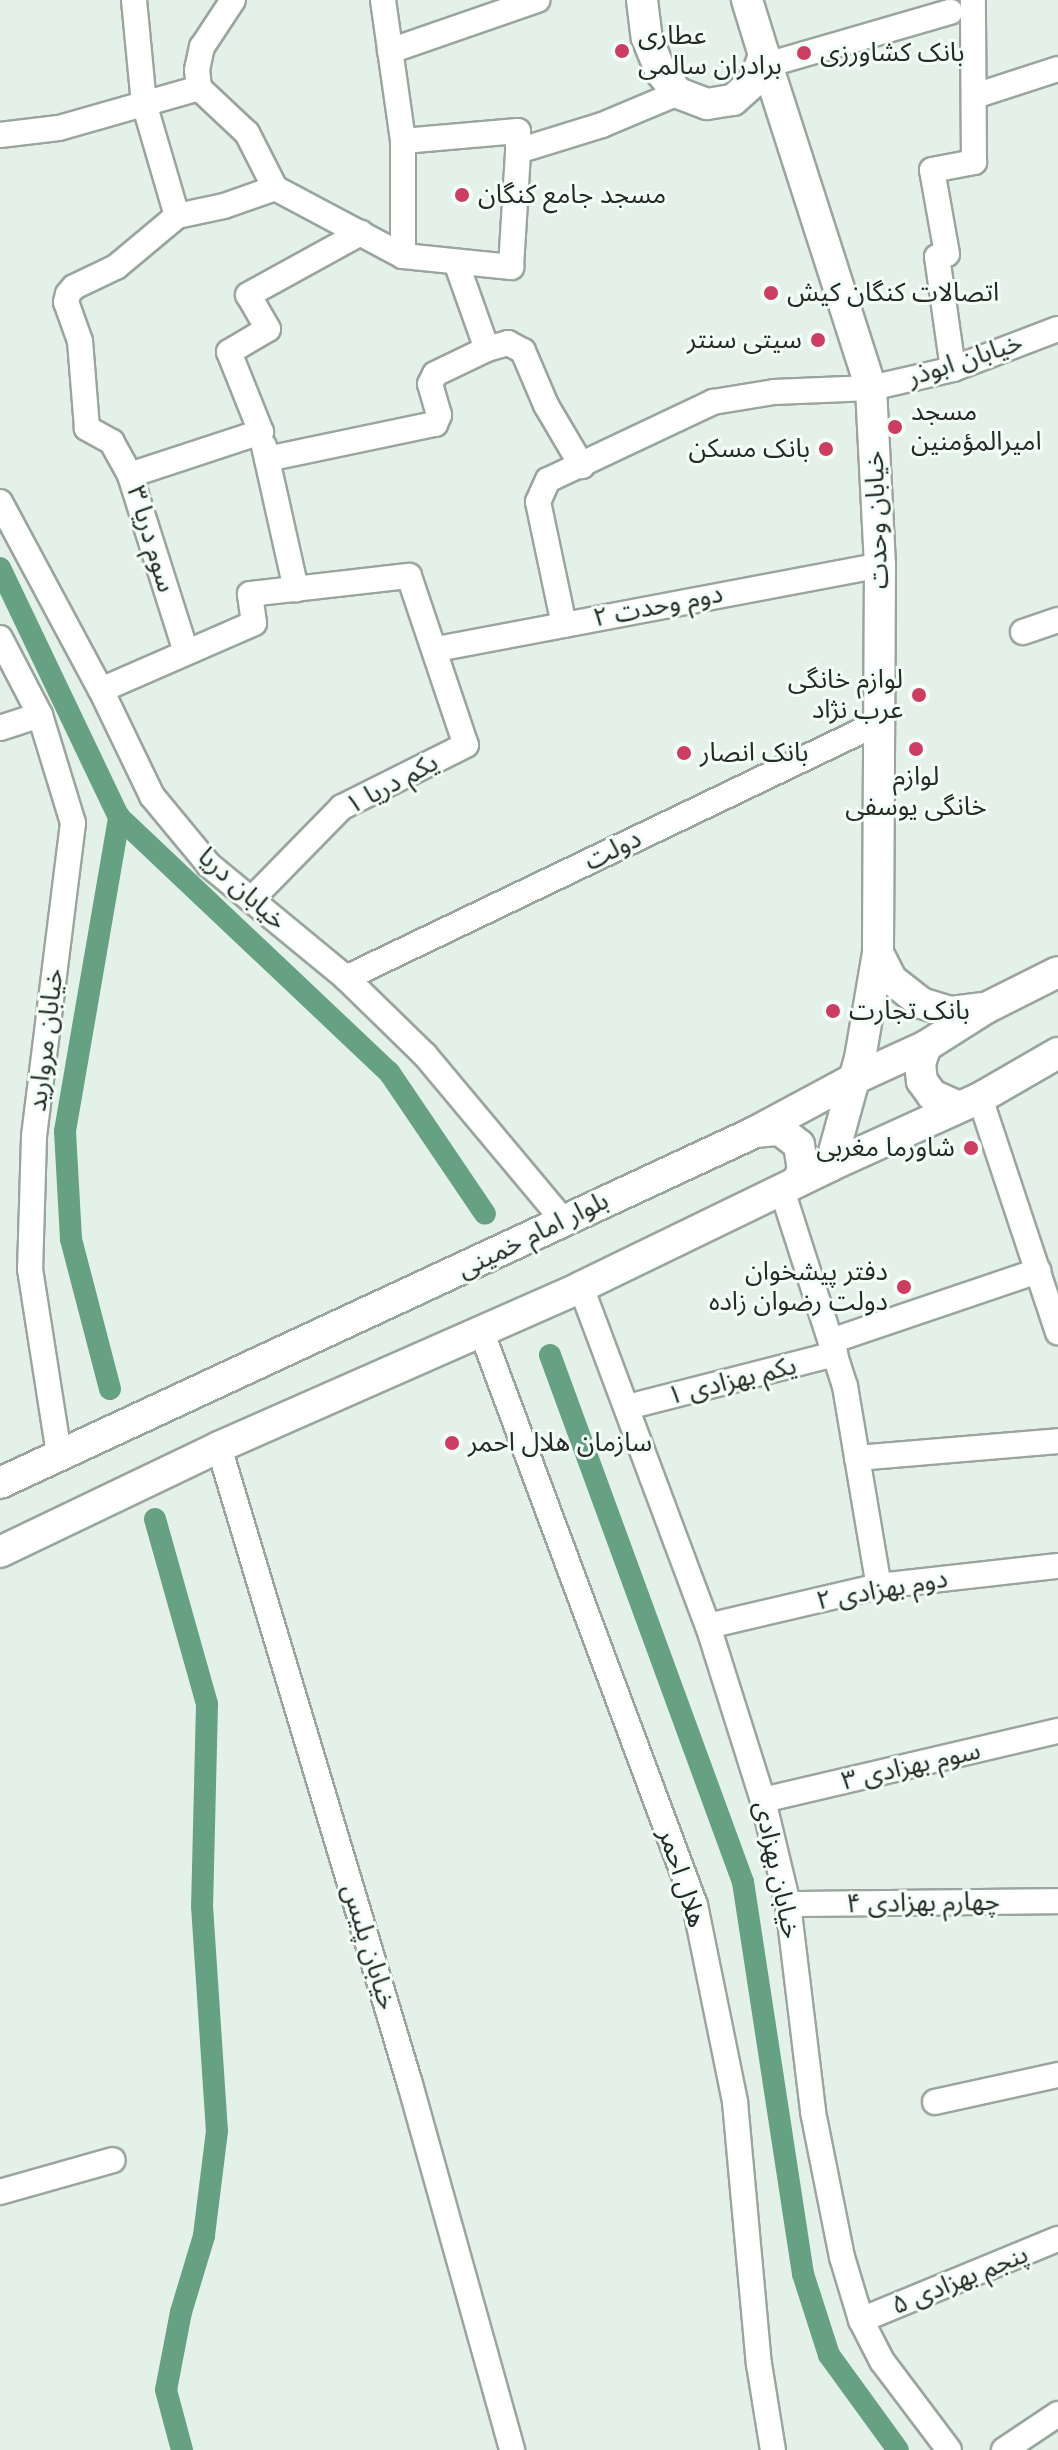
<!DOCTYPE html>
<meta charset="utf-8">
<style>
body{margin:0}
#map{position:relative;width:1058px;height:2450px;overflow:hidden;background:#e4f1e9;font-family:"Space Grotesk","Noto Sans Arabic",sans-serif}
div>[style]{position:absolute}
.canal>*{height:22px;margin:-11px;padding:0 11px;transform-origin:11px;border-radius:11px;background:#65a182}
.roads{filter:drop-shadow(2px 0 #9aa59e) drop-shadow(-2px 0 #9aa59e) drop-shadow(0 2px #9aa59e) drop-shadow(0 -2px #9aa59e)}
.minor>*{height:24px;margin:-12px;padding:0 12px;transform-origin:12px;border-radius:12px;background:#fff}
.major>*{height:30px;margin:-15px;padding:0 15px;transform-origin:15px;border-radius:15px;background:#fff}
.dots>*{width:22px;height:22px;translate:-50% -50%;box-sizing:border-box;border:4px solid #f2fef7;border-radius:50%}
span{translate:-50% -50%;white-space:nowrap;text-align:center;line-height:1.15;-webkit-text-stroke:6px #f2fef7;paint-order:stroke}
.poi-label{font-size:26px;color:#252a27}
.left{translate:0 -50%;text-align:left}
.right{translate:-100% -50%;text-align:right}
.street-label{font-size:26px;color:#252a27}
</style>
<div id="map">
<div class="canal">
<div style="left:0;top:568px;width:276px;rotate:64.5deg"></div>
<div style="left:119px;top:817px;width:371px;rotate:43.4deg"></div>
<div style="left:389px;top:1072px;width:171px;rotate:55.9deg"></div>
<div style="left:550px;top:1355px;width:561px;rotate:69.89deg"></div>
<div style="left:743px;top:1882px;width:397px;rotate:81.3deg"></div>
<div style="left:803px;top:2274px;width:85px;rotate:72.2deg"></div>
<div style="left:829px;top:2355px;width:117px;rotate:54deg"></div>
<div style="left:110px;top:1389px;width:155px;rotate:-104.6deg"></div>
<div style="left:71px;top:1239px;width:108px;rotate:-93.2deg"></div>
<div style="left:65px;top:1131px;width:319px;rotate:-80.2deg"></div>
<div style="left:155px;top:1519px;width:192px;rotate:74.3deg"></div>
<div style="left:207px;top:1704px;width:202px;rotate:91.4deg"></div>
<div style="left:202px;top:1906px;width:225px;rotate:86.2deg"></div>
<div style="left:217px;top:2131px;width:106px;rotate:97.1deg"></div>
<div style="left:204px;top:2236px;width:79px;rotate:106.8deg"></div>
<div style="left:181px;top:2312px;width:79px;rotate:100.9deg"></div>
<div style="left:166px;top:2390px;width:62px;rotate:75.1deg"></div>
</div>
<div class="roads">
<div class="minor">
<div style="left:134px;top:0;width:103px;rotate:84.5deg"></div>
<div style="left:144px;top:103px;width:118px;rotate:73.7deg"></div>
<div style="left:383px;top:0;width:142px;rotate:81.9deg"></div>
<div style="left:403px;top:141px;width:115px;rotate:90deg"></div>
<div style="left:390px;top:51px;width:156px;rotate:-19.1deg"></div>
<div style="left:767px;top:65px;width:191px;rotate:-16.2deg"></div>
<div style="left:199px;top:88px;width:18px;rotate:-96deg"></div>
<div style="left:197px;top:70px;width:24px;rotate:-78deg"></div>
<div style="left:202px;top:47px;width:56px;rotate:-56.6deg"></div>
<div style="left:975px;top:96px;width:87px;rotate:-18deg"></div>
<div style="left:0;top:135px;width:59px;rotate:-6.8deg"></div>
<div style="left:59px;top:128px;width:146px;rotate:-15.9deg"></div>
<div style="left:199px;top:88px;width:66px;rotate:43.2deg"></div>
<div style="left:247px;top:133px;width:62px;rotate:63deg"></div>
<div style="left:275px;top:188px;width:145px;rotate:28deg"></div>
<div style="left:403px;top:256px;width:109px;rotate:5.8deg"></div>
<div style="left:511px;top:267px;width:116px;rotate:-86.5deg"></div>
<div style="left:518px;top:151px;width:88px;rotate:-17.2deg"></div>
<div style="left:602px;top:125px;width:82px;rotate:-22.8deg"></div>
<div style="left:403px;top:141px;width:115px;rotate:-5deg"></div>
<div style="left:518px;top:131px;width:20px;rotate:90deg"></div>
<div style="left:456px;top:262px;width:92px;rotate:70.4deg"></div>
<div style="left:487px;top:349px;width:22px;rotate:-16deg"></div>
<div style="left:508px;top:343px;width:17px;rotate:28deg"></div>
<div style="left:523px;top:351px;width:59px;rotate:66.9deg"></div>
<div style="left:546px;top:405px;width:71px;rotate:59.5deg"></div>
<div style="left:953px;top:369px;width:113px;rotate:-98.1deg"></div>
<div style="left:937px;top:257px;width:10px;rotate:-17deg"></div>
<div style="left:947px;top:254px;width:85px;rotate:-100.1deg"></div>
<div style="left:932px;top:170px;width:43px;rotate:-10.8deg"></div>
<div style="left:974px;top:162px;width:162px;rotate:-90.4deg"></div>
<div style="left:264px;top:446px;width:147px;rotate:77.4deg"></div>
<div style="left:267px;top:459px;width:172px;rotate:-11.8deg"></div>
<div style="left:435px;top:424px;width:10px;rotate:-66deg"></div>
<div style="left:439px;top:415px;width:32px;rotate:-106deg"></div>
<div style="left:430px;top:384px;width:11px;rotate:-63deg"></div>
<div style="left:435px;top:374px;width:58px;rotate:-25.7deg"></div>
<div style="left:130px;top:475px;width:38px;rotate:-119deg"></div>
<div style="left:112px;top:442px;width:29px;rotate:-151deg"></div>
<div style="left:87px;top:428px;width:87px;rotate:-94.6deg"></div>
<div style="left:80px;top:341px;width:41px;rotate:-109.7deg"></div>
<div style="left:66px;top:302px;width:8px;rotate:-76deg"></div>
<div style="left:68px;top:294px;width:9px;rotate:-49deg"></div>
<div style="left:74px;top:287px;width:47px;rotate:-25.5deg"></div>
<div style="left:116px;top:267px;width:80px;rotate:-39.9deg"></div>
<div style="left:177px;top:216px;width:48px;rotate:-12deg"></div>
<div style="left:224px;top:206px;width:54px;rotate:-19.4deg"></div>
<div style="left:0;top:502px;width:213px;rotate:61.8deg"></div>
<div style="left:101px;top:690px;width:118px;rotate:64.3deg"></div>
<div style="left:152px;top:796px;width:89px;rotate:50.4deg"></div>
<div style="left:209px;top:865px;width:178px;rotate:39.5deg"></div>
<div style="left:346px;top:978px;width:110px;rotate:44.3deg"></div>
<div style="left:425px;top:1055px;width:214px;rotate:50.1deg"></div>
<div style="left:564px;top:625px;width:126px;rotate:-101.9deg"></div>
<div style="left:538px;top:502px;width:24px;rotate:-66deg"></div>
<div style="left:548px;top:480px;width:183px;rotate:-25.3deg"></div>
<div style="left:713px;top:402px;width:62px;rotate:-9.3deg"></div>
<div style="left:774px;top:392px;width:97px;rotate:-2.4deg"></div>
<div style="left:871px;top:388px;width:84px;rotate:-13deg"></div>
<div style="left:953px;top:369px;width:112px;rotate:-20.9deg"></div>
<div style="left:1023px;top:632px;width:37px;rotate:-19deg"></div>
<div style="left:0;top:638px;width:87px;rotate:62.5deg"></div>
<div style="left:40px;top:715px;width:113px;rotate:73deg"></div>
<div style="left:73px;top:823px;width:316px;rotate:97.1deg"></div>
<div style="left:34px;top:1137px;width:132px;rotate:91.7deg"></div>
<div style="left:30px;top:1269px;width:188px;rotate:81.1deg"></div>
<div style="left:437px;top:649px;width:451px;rotate:-10.7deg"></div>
<div style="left:186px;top:652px;width:186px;rotate:-107.6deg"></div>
<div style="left:130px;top:475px;width:138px;rotate:-18.2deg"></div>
<div style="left:261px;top:432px;width:86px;rotate:-111.8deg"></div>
<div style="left:229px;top:352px;width:45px;rotate:-30.5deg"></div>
<div style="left:268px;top:329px;width:39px;rotate:-120deg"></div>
<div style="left:248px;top:295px;width:129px;rotate:-28.8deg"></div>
<div style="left:101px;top:690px;width:167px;rotate:-23.6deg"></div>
<div style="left:254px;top:623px;width:29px;rotate:-98deg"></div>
<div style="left:250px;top:594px;width:160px;rotate:-6.5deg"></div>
<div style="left:409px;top:576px;width:178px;rotate:71.4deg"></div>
<div style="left:466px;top:745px;width:139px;rotate:153.4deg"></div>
<div style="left:342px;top:807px;width:130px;rotate:134.4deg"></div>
<div style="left:0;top:728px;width:42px;rotate:-18deg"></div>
<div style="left:346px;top:978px;width:592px;rotate:-25.61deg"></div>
<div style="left:980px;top:1098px;width:247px;rotate:71.6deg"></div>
<div style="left:782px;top:1190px;width:206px;rotate:72.2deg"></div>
<div style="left:845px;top:1386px;width:203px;rotate:80.4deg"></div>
<div style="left:581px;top:1287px;width:362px;rotate:69.5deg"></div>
<div style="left:708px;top:1626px;width:182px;rotate:72.5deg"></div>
<div style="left:763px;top:1800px;width:107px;rotate:76.5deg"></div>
<div style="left:788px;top:1904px;width:209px;rotate:83.1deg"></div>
<div style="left:813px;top:2112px;width:148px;rotate:78.7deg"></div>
<div style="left:842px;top:2257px;width:66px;rotate:73.2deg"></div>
<div style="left:861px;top:2320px;width:46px;rotate:62.9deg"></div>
<div style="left:882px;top:2361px;width:111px;rotate:53deg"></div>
<div style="left:482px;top:1333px;width:610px;rotate:69.58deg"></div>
<div style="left:695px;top:1905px;width:201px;rotate:78.5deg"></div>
<div style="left:735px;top:2102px;width:263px;rotate:84.8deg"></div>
<div style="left:759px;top:2364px;width:87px;rotate:80.8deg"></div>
<div style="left:831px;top:1341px;width:219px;rotate:-18.7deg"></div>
<div style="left:628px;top:1407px;width:214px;rotate:-14.4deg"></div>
<div style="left:219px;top:1447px;width:665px;rotate:73.31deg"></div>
<div style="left:410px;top:2084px;width:380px;rotate:74.4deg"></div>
<div style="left:857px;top:1458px;width:202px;rotate:-4.8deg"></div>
<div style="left:708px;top:1626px;width:176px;rotate:-13.2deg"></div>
<div style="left:879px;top:1586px;width:180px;rotate:-6.4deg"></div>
<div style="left:763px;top:1800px;width:303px;rotate:-13.2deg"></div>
<div style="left:788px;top:1904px;width:270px;rotate:-0.6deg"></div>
<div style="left:935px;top:2102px;width:126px;rotate:-12.4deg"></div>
<div style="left:0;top:2192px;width:117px;rotate:-15.8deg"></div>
<div style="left:861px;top:2320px;width:213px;rotate:-22.4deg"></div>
<div style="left:1004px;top:2450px;width:65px;rotate:-33.7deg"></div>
</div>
<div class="major">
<div style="left:642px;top:0;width:38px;rotate:83deg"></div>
<div style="left:647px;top:38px;width:35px;rotate:68deg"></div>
<div style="left:660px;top:71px;width:28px;rotate:51deg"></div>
<div style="left:678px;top:93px;width:31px;rotate:21deg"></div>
<div style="left:707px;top:104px;width:26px;rotate:-9deg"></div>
<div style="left:733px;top:100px;width:25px;rotate:-42deg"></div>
<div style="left:752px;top:83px;width:16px;rotate:-63deg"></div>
<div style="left:759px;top:69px;width:15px;rotate:-70deg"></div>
<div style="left:764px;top:55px;width:58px;rotate:-107.2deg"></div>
<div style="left:764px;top:55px;width:350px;rotate:72.2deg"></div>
<div style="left:871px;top:388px;width:177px;rotate:87.1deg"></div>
<div style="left:880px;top:565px;width:388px;rotate:90.3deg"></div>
<div style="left:878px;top:953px;width:107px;rotate:99.7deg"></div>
<div style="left:860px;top:1058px;width:112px;rotate:105.5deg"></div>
<div style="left:878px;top:953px;width:30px;rotate:63deg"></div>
<div style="left:892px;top:980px;width:37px;rotate:38deg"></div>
<div style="left:921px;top:1003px;width:31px;rotate:17deg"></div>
<div style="left:951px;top:1012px;width:33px;rotate:-7deg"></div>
<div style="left:926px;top:1046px;width:18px;rotate:109deg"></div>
<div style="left:920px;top:1063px;width:18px;rotate:84deg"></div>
<div style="left:922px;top:1081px;width:17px;rotate:54deg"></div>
<div style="left:932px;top:1095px;width:27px;rotate:24deg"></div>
<div style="left:755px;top:1132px;width:25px;rotate:-5deg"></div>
<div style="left:780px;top:1130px;width:24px;rotate:38deg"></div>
<div style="left:799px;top:1145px;width:25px;rotate:81deg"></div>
<div style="left:803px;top:1170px;width:13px;rotate:117deg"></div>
<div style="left:0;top:1483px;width:833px;rotate:-24.93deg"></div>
<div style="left:755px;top:1132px;width:112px;rotate:-28.2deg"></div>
<div style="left:854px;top:1079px;width:79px;rotate:-24.6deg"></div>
<div style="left:926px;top:1046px;width:71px;rotate:-32.3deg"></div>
<div style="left:986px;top:1008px;width:80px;rotate:-26.6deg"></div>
<div style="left:0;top:1552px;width:243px;rotate:-25.6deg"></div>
<div style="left:219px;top:1447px;width:396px;rotate:-23.8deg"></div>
<div style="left:581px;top:1287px;width:277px;rotate:-25.9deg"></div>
<div style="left:830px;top:1166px;width:165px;rotate:-24.4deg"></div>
<div style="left:980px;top:1098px;width:90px;rotate:-30deg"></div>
</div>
</div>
<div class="dots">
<div style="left:622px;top:51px;background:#cd3d61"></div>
<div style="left:804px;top:53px;background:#cd3d61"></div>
<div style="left:462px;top:195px;background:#cd3d61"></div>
<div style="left:771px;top:293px;background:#cd3d61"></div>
<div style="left:818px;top:340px;background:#cd3d61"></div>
<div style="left:895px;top:427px;background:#cd3d61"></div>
<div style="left:826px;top:449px;background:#cd3d61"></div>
<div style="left:919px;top:695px;background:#cd3d61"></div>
<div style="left:916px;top:749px;background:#cd3d61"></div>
<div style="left:684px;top:753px;background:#cd3d61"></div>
<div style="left:833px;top:1011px;background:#cd3d61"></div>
<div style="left:971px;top:1148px;background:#cd3d61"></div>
<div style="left:904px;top:1287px;background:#cd3d61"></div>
<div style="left:452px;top:1443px;background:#cd3d61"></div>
</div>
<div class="poi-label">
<span class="left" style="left:638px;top:51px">عطاری<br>برادران سالمی</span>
<span class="left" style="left:820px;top:53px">بانک کشاورزی</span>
<span class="left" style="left:478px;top:195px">مسجد جامع کنگان</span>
<span class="left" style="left:787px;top:293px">اتصالات کنگان کیش</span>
<span class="right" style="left:802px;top:340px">سیتی سنتر</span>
<span class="left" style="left:911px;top:427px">مسجد<br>امیرالمؤمنین</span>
<span class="right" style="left:810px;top:449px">بانک مسکن</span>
<span class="right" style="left:903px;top:695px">لوازم خانگی<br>عرب نژاد</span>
<span class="left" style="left:700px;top:753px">بانک انصار</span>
<span style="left:916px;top:792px">لوازم<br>خانگی یوسفی</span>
<span class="left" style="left:849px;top:1011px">بانک تجارت</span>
<span class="right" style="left:955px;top:1148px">شاورما مغربی</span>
<span class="right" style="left:888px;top:1287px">دفتر پیشخوان<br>دولت رضوان زاده</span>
<span class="left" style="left:468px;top:1443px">سازمان هلال احمر</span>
</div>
<div class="street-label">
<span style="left:965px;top:360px;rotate:-18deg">خیابان ابوذر</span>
<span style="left:877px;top:520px;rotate:-92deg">خیابان وحدت</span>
<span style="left:151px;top:539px;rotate:73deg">سوم دریا ۳</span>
<span style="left:658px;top:606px;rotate:-11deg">دوم وحدت ۲</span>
<span style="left:392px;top:784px;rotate:-28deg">یکم دریا ۱</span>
<span style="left:613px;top:850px;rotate:-26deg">دولت</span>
<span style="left:242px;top:889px;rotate:42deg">خیابان دریا</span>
<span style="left:46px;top:1040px;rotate:-83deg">خیابان مروارید</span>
<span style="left:533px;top:1235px;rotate:-26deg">بلوار امام خمینی</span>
<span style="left:732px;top:1381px;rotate:-14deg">یکم بهزادی ۱</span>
<span style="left:882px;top:1590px;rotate:-10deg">دوم بهزادی ۲</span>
<span style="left:911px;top:1766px;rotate:-13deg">سوم بهزادی ۳</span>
<span style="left:777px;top:1870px;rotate:78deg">خیابان بهزادی</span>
<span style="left:682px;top:1878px;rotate:72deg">هلال احمر</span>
<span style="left:923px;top:1903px;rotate:-1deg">چهارم بهزادی ۴</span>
<span style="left:369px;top:1947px;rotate:73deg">خیابان پلیس</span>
<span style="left:960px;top:2280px;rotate:-22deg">پنجم بهزادی ۵</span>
</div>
</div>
